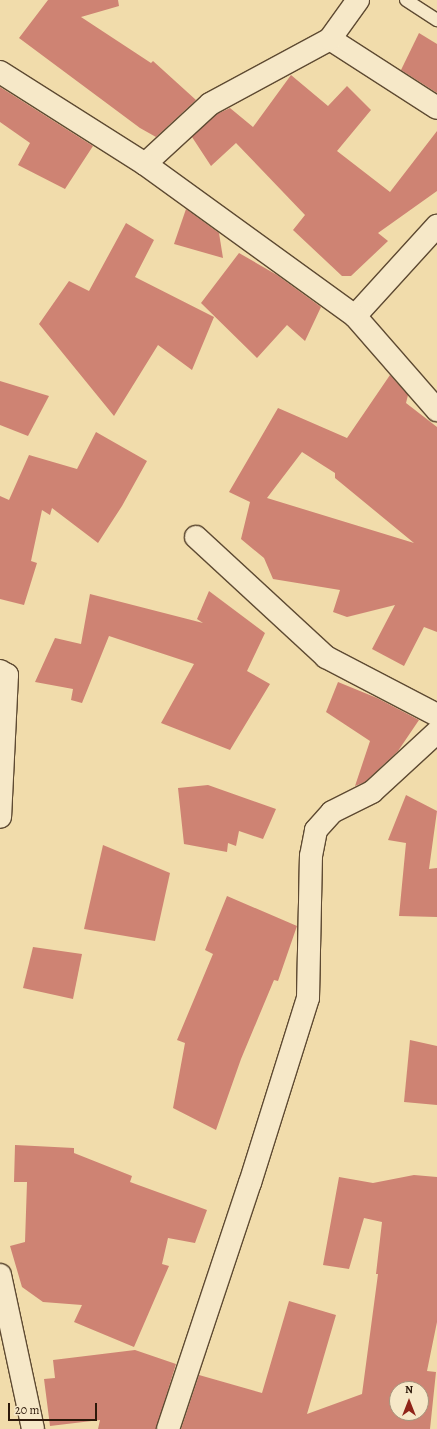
<!DOCTYPE html>
<style>
body{margin:0}
#map{position:relative;width:437px;height:1429px;overflow:hidden;background:#f1dcab;font-family:Alegreya,serif}
div>[style]{position:absolute}
.building>*{inset:0;background:#ce8373}
.roads{filter:drop-shadow(1px 0 #5e4a32) drop-shadow(-1px 0 #5e4a32) drop-shadow(0 1px #5e4a32) drop-shadow(0 -1px #5e4a32)}
.lane>*{height:12px;margin:-6px;padding:0 6px;transform-origin:6px;border-radius:6px;background:#f6e8c8}
.street>*{height:22px;margin:-11px;padding:0 11px;transform-origin:11px;border-radius:11px;background:#f6e8c8}
.secondary>*{height:22px;margin:-11px;padding:0 11px;transform-origin:11px;border-radius:11px;background:#f6e8c8}
span{translate:-50% -50%;white-space:nowrap;text-align:center;line-height:1.15;-webkit-text-stroke:3px #f6e8c8;paint-order:stroke}
.north{position:absolute;left:389px;top:1381px;width:40px;height:40px;box-sizing:border-box;background:#f6e8c8;border:1px solid #a6957c;border-radius:50%;rotate:0deg;font-size:11px;font-weight:700;line-height:16px;text-align:center;color:#2d190a}
.north::after{content:'';display:block;margin:auto;width:14px;height:18px;background:#8f2418;clip-path:polygon(50% 0,100% 100%,50% 72%,0 100%)}
.scale{position:absolute;left:8px;top:1403px;width:89px;height:18px;box-sizing:border-box;border:2px solid #2d190a;border-top:0;padding-left:5px;font-size:12px;line-height:14px;white-space:nowrap;color:#2d190a;-webkit-text-stroke:3px #f6e8c8;paint-order:stroke}
</style>
<div id="map">
<div class="building">
<div style="clip-path:polygon(48px 0,118px 0,119px 6px,81px 17px,151px 63px,153px 61px,196px 100px,156px 137px,140px 128px,19px 38px)"></div>
<div style="clip-path:polygon(419px 33px,437px 44px,437px 93px,401px 70px)"></div>
<div style="clip-path:polygon(291px 75px,328px 106px,347px 86px,371px 110px,337px 151px,390px 192px,437px 131px,437px 191px,378px 233px,388px 241px,351px 276px,342px 276px,293px 230px,305px 215px,236px 143px,211px 166px,192px 137px,217px 114px,230px 108px,253px 127px)"></div>
<div style="clip-path:polygon(0 87px,93px 146px,65px 189px,18px 165px,30px 143px,0 122px)"></div>
<div style="clip-path:polygon(186px 209px,219px 233px,223px 258px,174px 244px)"></div>
<div style="clip-path:polygon(126px 223px,154px 240px,135px 277px,214px 317px,192px 370px,158px 345px,114px 416px,39px 324px,69px 281px,89px 291px)"></div>
<div style="clip-path:polygon(239px 253px,277px 275px,321px 307px,305px 341px,287px 325px,257px 358px,201px 303px)"></div>
<div style="clip-path:polygon(evenodd,390px 375px,408px 395px,406px 403px,437px 427px,437px 632px,424px 627px,404px 666px,372px 649px,395px 605px,347px 617px,333px 612px,340px 590px,273px 579px,264px 558px,241px 539px,250px 502px,229px 492px,278px 408px,347px 438px,390px 375px,302px 452px,335px 473px,335px 478px,414px 543px,267px 498px,302px 452px)"></div>
<div style="clip-path:polygon(0 381px,49px 396px,28px 436px,0 425px)"></div>
<div style="clip-path:polygon(96px 432px,147px 461px,122px 506px,98px 543px,52px 508px,50px 515px,42px 510px,31px 561px,37px 563px,24px 605px,0 599px,0 496px,9px 500px,29px 455px,77px 469px)"></div>
<div style="clip-path:polygon(209px 591px,265px 633px,247px 671px,270px 684px,230px 750px,161px 723px,194px 664px,109px 636px,82px 703px,71px 700px,73px 689px,35px 682px,55px 638px,81px 644px,90px 594px,203px 623px,197px 619px)"></div>
<div style="clip-path:polygon(338px 682px,377px 698px,419px 720px,398px 751px,365px 782px,355px 786px,370px 741px,326px 712px)"></div>
<div style="clip-path:polygon(208px 785px,276px 809px,263px 839px,239px 831px,236px 846px,228px 843px,227px 852px,184px 844px,178px 788px)"></div>
<div style="clip-path:polygon(406px 795px,437px 811px,429px 869px,437px 868px,437px 917px,399px 916px,406px 843px,388px 840px)"></div>
<div style="clip-path:polygon(103px 845px,170px 873px,155px 941px,84px 929px)"></div>
<div style="clip-path:polygon(227px 896px,297px 926px,278px 981px,274px 980px,241px 1059px,216px 1130px,173px 1108px,185px 1043px,177px 1040px,213px 954px,205px 950px)"></div>
<div style="clip-path:polygon(33px 947px,82px 954px,73px 999px,23px 988px)"></div>
<div style="clip-path:polygon(410px 1040px,437px 1046px,437px 1105px,404px 1102px)"></div>
<div style="clip-path:polygon(15px 1145px,74px 1148px,74px 1153px,132px 1176px,130px 1182px,207px 1210px,195px 1243px,168px 1238px,162px 1264px,169px 1266px,134px 1347px,74px 1322px,82px 1305px,43px 1302px,22px 1287px,10px 1246px,25px 1242px,27px 1182px,14px 1182px)"></div>
<div style="clip-path:polygon(evenodd,414px 1175px,437px 1177px,437px 1322px,427px 1371px,436px 1372px,430px 1429px,181px 1429px,199px 1375px,262px 1393px,289px 1301px,336px 1315px,307px 1414px,362px 1394px,378px 1274px,376px 1274px,382px 1222px,364px 1218px,349px 1269px,323px 1265px,339px 1177px,373px 1183px,414px 1175px,397px 1389px,421px 1389px,421px 1413px,397px 1413px,397px 1389px)"></div>
<div style="clip-path:polygon(135px 1350px,176px 1364px,156px 1429px,98px 1429px,100px 1420px,50px 1426px,44px 1379px,55px 1378px,53px 1360px)"></div>
</div>
<div class="roads">
<div class="lane">
<div style="left:406px;top:0;width:37px;rotate:33deg"></div>
</div>
<div class="street">
<div style="left:330px;top:39px;width:127px;rotate:32.8deg"></div>
<div style="left:145px;top:164px;width:88px;rotate:-42.7deg"></div>
<div style="left:210px;top:104px;width:136px;rotate:-28.4deg"></div>
<div style="left:330px;top:39px;width:48px;rotate:-54.3deg"></div>
<div style="left:355px;top:316px;width:122px;rotate:-47.7deg"></div>
<div style="left:196px;top:537px;width:177px;rotate:42.7deg"></div>
<div style="left:326px;top:657px;width:125px;rotate:27.6deg"></div>
<div style="left:0;top:671px;width:8px;rotate:30deg"></div>
<div style="left:7px;top:675px;width:142px;rotate:92.8deg"></div>
<div style="left:0;top:1275px;width:157px;rotate:77.9deg"></div>
<div style="left:168px;top:1429px;width:259px;rotate:-71.6deg"></div>
<div style="left:250px;top:1183px;width:194px;rotate:-72.6deg"></div>
<div style="left:308px;top:998px;width:142px;rotate:-88.8deg"></div>
<div style="left:311px;top:856px;width:26px;rotate:-79deg"></div>
<div style="left:316px;top:830px;width:24px;rotate:-48deg"></div>
<div style="left:332px;top:812px;width:45px;rotate:-26.6deg"></div>
<div style="left:372px;top:792px;width:88px;rotate:-42.7deg"></div>
</div>
<div class="secondary">
<div style="left:0;top:72px;width:172px;rotate:32.4deg"></div>
<div style="left:145px;top:164px;width:259px;rotate:35.9deg"></div>
<div style="left:355px;top:316px;width:125px;rotate:48.9deg"></div>
</div>
</div>
<div class="north">N</div>
<div class="scale">20 m</div>
</div>
